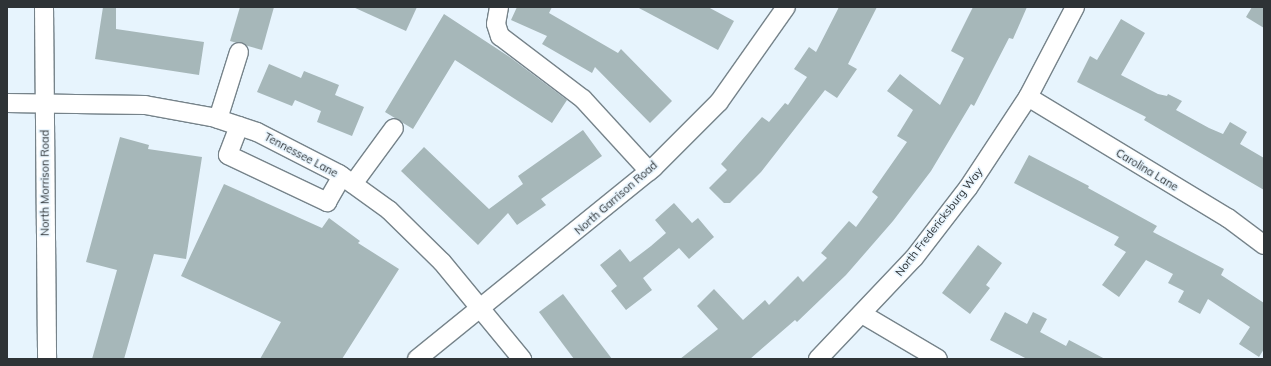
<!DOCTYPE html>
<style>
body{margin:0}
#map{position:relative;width:1271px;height:366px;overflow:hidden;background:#e7f4fd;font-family:Mulish,sans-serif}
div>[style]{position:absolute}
.building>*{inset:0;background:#a6b7b9}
.roads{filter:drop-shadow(1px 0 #76838a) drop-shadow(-1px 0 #76838a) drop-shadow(0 1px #76838a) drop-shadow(0 -1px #76838a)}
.minor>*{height:18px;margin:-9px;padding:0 9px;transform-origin:9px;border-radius:9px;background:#fff}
span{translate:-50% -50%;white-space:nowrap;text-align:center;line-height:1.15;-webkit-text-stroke:3px #e7f4fd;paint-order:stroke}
.street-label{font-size:11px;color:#2e3336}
.frame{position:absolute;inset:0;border:8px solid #2e3336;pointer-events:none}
</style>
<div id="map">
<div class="building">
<div style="clip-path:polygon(103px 7px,116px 7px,116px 29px,204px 42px,199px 75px,95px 59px)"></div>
<div style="clip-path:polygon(240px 7px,274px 7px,262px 50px,230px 41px)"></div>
<div style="clip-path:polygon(353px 7px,417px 7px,406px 31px)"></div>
<div style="clip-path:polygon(517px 7px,552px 7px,549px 13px,618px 53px,621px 49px,672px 101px,650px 123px,595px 67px,592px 73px,542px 44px,547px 36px,511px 20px)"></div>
<div style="clip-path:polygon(637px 7px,708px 7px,734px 21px,718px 50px)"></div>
<div style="clip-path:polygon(839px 7px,877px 7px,848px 64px,857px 69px,837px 98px,825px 90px,761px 172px,730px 203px,724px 203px,709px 188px,727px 170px,721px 164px,762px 117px,769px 122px,785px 103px,788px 105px,807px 77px,794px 69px,809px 47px,816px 52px)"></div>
<div style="clip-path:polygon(973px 7px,1027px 7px,1013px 39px,1009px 38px,974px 106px,971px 104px,931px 171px,893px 221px,846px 275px,797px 322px,795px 320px,750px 359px,680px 359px,718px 329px,697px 306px,714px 289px,743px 320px,765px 300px,769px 305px,798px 276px,803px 282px,827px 258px,821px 253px,849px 221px,856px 227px,878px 197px,872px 192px,907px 142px,897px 136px,913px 110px,887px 91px,900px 74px,940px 105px,964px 58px,951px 51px)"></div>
<div style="clip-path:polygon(1252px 7px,1264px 7px,1264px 28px,1246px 17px)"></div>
<div style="clip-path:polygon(444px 14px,511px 58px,567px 100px,552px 123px,455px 60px,413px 129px,385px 112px)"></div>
<div style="clip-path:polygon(1121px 19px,1145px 33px,1121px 75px,1158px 94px,1167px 96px,1168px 94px,1182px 101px,1176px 110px,1209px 128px,1223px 134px,1230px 122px,1247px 132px,1240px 144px,1264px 158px,1264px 190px,1144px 120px,1146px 117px,1077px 82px,1090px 56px,1097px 60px)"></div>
<div style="clip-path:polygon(269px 64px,301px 78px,304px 71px,339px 85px,335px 95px,364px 107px,352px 136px,317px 122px,321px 111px,295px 100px,292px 106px,257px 92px)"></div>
<div style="clip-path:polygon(583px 130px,602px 156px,541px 199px,546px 205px,517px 225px,508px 213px,478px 245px,401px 171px,424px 147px,489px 209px,523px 184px,518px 176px)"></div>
<div style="clip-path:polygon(120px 137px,149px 145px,148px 149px,202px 157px,186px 259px,154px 254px,124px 359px,92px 359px,117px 270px,86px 262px)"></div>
<div style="clip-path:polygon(1029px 155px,1089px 186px,1088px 188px,1157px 226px,1153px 232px,1224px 269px,1221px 275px,1264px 303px,1264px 349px,1259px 357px,1239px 344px,1250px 327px,1208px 299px,1200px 314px,1178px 302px,1184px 291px,1168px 283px,1173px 274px,1146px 260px,1119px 297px,1102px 285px,1126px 252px,1114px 245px,1119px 237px,1014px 183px)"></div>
<div style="clip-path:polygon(224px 184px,322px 228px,329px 218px,360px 241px,358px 243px,399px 269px,342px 359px,260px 359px,281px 322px,181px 276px)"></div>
<div style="clip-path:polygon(674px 203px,692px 223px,698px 218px,714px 237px,689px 259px,679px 248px,643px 278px,652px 290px,626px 310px,611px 291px,617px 286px,600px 265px,620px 249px,630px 262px,651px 246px,666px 233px,655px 220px)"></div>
<div style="clip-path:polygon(978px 245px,1002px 263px,986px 285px,990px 288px,970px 314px,942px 293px)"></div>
<div style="clip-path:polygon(563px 294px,612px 359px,574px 359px,539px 312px)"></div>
<div style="clip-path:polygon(1005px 312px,1027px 324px,1033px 312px,1047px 319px,1040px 332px,1066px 346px,1069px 340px,1105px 359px,1027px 359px,990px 340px)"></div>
</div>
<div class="roads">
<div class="minor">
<div style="left:44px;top:7px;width:352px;rotate:89.5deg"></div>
<div style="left:499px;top:7px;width:17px;rotate:100deg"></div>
<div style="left:496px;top:24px;width:13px;rotate:72deg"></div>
<div style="left:500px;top:36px;width:104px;rotate:37.2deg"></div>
<div style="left:583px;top:99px;width:98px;rotate:47.5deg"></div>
<div style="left:1028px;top:97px;width:234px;rotate:31.2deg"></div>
<div style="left:1228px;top:218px;width:45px;rotate:36.9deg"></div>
<div style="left:7px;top:103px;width:138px;rotate:0.8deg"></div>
<div style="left:145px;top:105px;width:68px;rotate:10.2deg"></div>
<div style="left:212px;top:117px;width:47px;rotate:18.4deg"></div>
<div style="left:257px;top:132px;width:92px;rotate:27.1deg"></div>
<div style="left:339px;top:174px;width:62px;rotate:35.8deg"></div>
<div style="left:389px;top:210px;width:74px;rotate:44.5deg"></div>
<div style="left:442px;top:262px;width:126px;rotate:50.5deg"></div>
<div style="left:218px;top:119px;width:70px;rotate:-72.6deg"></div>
<div style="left:239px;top:126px;width:31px;rotate:111deg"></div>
<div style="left:228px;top:155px;width:110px;rotate:25.4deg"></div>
<div style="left:327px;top:202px;width:30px;rotate:-60deg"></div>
<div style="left:353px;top:184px;width:69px;rotate:-53.8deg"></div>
<div style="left:862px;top:314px;width:88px;rotate:30.6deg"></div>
<div style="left:417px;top:359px;width:304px;rotate:-39deg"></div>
<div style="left:653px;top:168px;width:93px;rotate:-45deg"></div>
<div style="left:719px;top:102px;width:116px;rotate:-54.8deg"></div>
<div style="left:818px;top:359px;width:139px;rotate:-46.5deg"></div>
<div style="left:914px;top:258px;width:88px;rotate:-52.4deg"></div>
<div style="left:968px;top:188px;width:109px;rotate:-56.6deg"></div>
<div style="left:1028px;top:97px;width:102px;rotate:-62.4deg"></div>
</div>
</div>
<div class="street-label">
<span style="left:301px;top:155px;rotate:28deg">Tennessee Lane</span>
<span style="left:1147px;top:170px;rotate:31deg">Carolina Lane</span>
<span style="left:45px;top:183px;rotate:-90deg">North Morrison Road</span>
<span style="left:616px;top:198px;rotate:-41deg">North Garrison Road</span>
<span style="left:939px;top:222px;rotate:-52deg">North Fredericksburg Way</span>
</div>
<div class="frame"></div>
</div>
